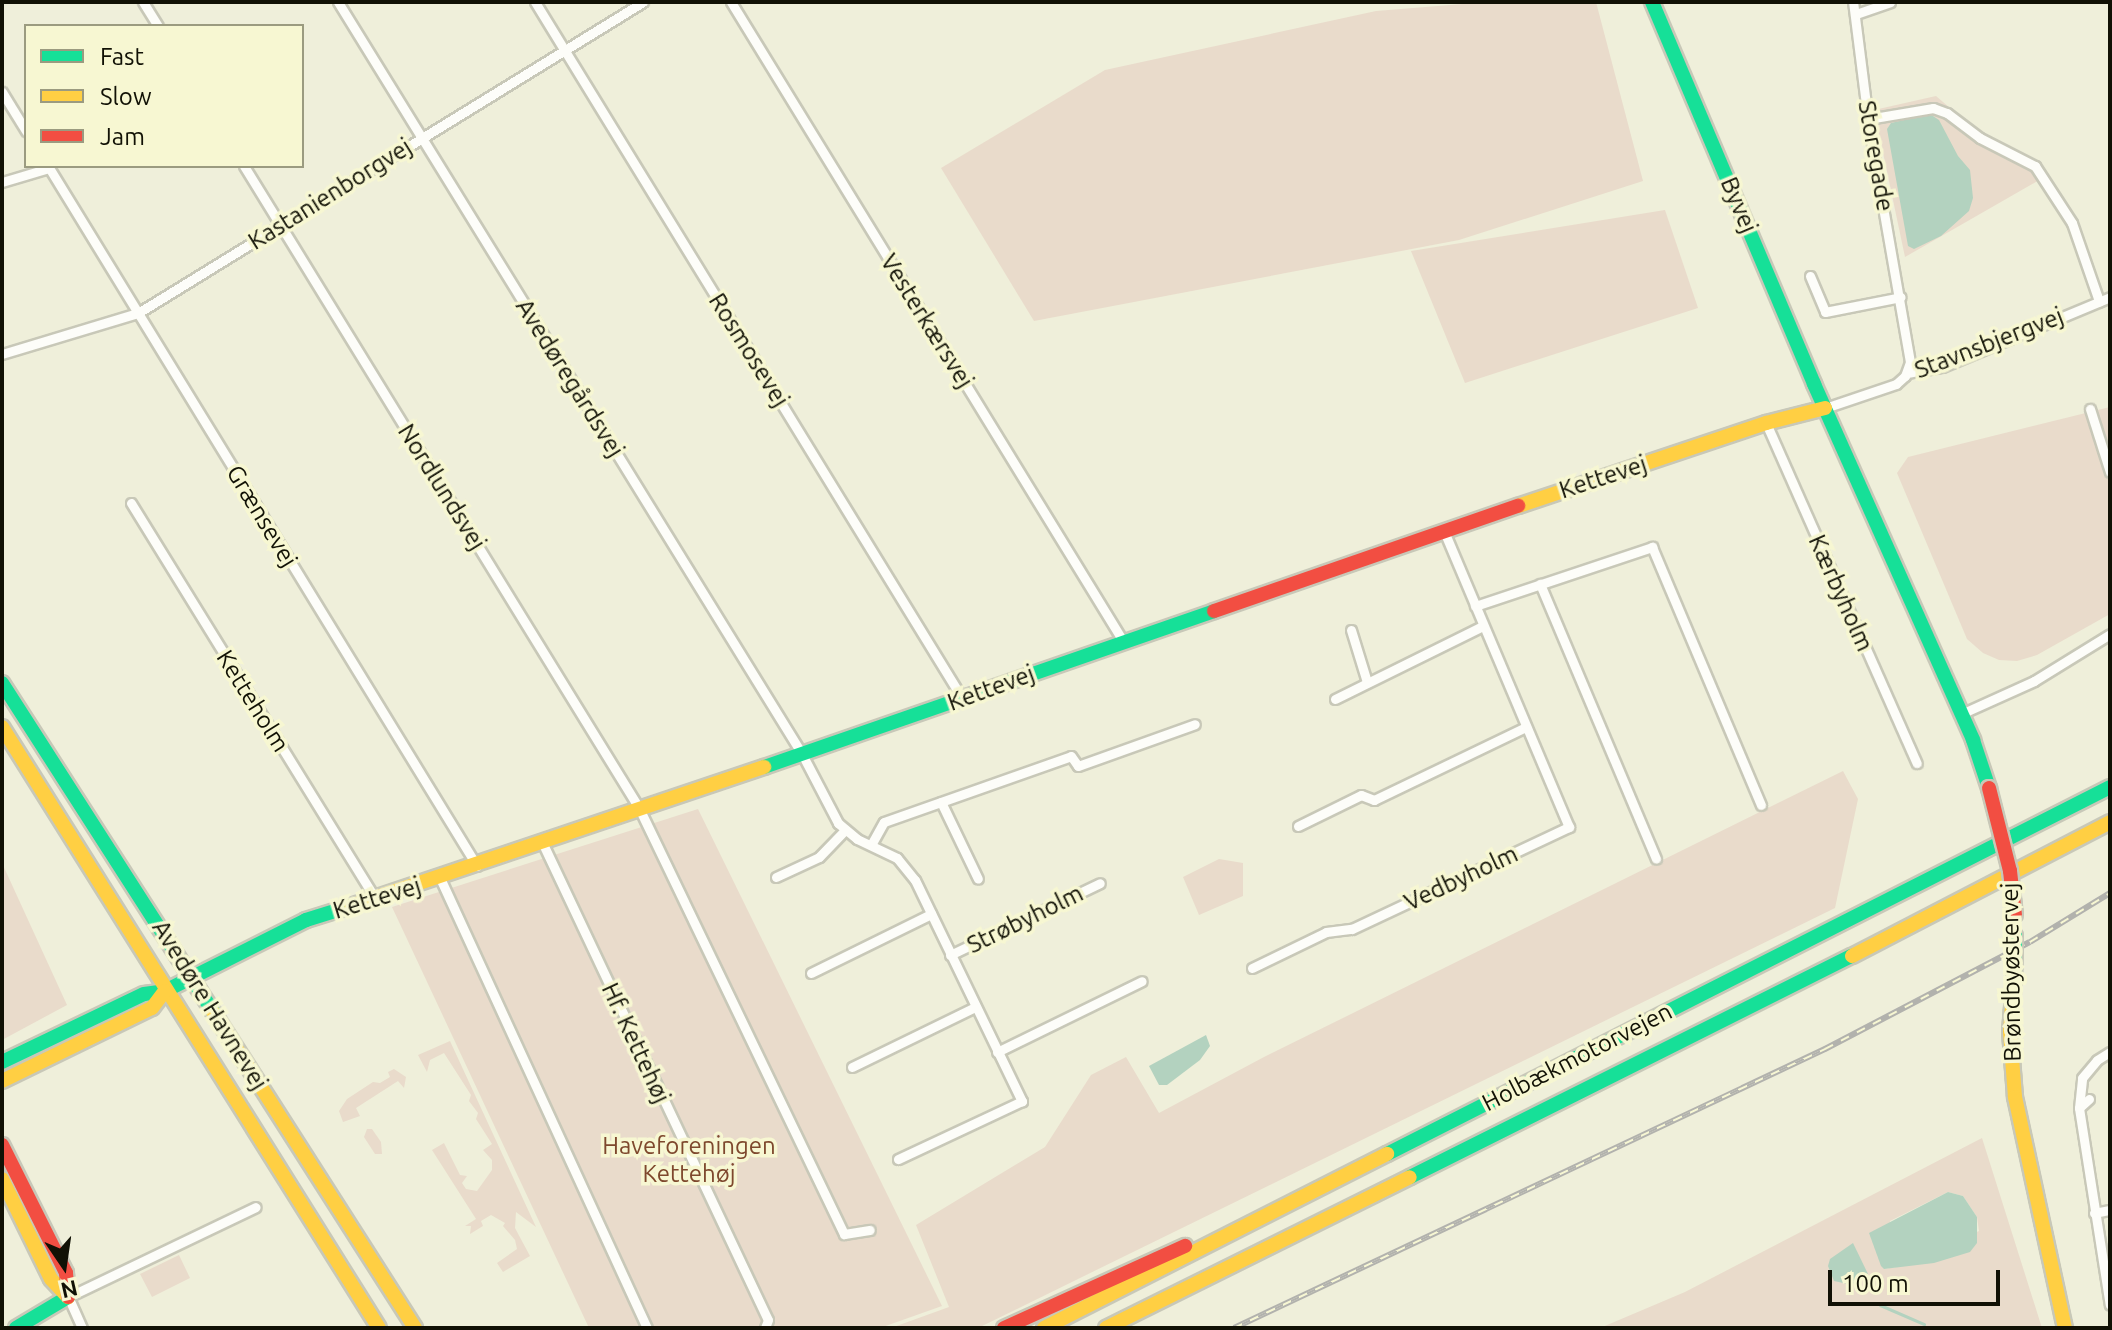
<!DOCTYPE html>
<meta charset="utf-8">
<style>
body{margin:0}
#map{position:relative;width:2112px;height:1330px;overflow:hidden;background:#efefda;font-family:Ubuntu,sans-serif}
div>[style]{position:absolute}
.green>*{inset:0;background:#e9dbcb}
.water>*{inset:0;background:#b3d2bf}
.stream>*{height:3px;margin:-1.5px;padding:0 1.5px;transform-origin:1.5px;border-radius:1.5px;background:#b3d2bf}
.roads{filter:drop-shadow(2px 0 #c8c8b8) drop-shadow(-2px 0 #c8c8b8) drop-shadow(0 2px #c8c8b8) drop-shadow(0 -2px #c8c8b8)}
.street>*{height:9px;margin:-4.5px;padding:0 4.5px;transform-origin:4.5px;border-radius:4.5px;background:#fdfdf9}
.fast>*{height:14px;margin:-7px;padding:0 7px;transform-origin:7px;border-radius:7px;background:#16e098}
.slow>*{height:14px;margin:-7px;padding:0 7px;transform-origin:7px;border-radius:7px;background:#ffcf43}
.jam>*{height:14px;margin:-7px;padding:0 7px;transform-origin:7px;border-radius:7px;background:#f24e42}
.rail>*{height:6px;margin-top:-3px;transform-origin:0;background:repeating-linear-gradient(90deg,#f7f7d2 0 9px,#b2b2ad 0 18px);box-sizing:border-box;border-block:2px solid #b2b2ad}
.bridges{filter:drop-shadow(2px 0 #c8c8b8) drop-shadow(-2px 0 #c8c8b8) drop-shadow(0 2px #c8c8b8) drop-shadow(0 -2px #c8c8b8)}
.fast-bridge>*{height:14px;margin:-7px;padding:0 7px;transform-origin:7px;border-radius:7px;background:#16e098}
.jam-bridge>*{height:14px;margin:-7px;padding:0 7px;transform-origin:7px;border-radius:7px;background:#f24e42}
span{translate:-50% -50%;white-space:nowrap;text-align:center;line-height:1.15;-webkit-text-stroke:7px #f7f7d2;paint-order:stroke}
.street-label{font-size:24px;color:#111105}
.park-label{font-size:24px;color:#7e482d}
.frame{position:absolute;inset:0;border:4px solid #111105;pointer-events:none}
.legend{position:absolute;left:24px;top:24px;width:280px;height:144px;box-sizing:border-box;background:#f7f7d2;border:2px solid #9b9b80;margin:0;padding:10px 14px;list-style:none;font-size:24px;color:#111105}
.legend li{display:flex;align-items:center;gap:16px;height:40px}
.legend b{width:40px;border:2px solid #9b9b80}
.north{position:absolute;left:24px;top:1226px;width:80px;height:80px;-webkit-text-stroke:6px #f7f7d2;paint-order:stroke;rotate:167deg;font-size:22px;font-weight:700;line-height:32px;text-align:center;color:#111105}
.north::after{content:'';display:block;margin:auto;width:28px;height:36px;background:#111105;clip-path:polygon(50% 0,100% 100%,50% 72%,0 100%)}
.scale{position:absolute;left:1828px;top:1270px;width:172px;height:36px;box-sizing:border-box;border:4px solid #111105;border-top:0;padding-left:10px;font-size:24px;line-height:28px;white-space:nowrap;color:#111105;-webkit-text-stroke:6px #f7f7d2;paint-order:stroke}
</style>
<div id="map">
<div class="green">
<div style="clip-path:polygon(1487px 2px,1596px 2px,1643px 181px,1459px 240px,1034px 321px,941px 168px,1105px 70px,1376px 11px)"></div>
<div style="clip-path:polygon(1936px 96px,1950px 108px,1950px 120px,1977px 142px,2021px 164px,2041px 179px,1905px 257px,1874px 110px)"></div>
<div style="clip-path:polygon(1665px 210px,1698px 308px,1465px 383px,1411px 251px)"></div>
<div style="clip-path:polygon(2110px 407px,2110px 614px,2037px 655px,2017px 661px,1999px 660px,1983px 653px,1967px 639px,1897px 473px,1908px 457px)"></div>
<div style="clip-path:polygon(1843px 771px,1858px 799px,1835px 908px,978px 1328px,891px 1328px,949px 1307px,916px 1225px,1045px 1147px,1091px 1075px,1126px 1057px,1159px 1113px,1264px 1057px)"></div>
<div style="clip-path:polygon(698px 809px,942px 1306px,880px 1328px,589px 1328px,392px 907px)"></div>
<div style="clip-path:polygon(1219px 859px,1243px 863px,1243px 896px,1199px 915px,1183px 877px)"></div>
<div style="clip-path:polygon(2px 863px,67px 1005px,2px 1040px)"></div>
<div style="clip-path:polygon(450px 1041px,536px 1227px,516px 1212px,515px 1228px,530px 1256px,503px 1272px,497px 1263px,517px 1249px,515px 1240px,503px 1226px,505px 1223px,491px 1215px,481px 1221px,483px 1226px,470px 1234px,471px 1226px,465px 1226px,476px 1219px,432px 1150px,444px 1143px,460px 1175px,467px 1176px,462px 1183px,466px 1189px,477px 1191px,492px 1170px,492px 1160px,483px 1150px,492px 1144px,476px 1119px,478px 1113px,469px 1101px,471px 1095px,444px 1053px,430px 1060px,427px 1072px,418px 1055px)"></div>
<div style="clip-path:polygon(394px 1069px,406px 1077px,404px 1088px,398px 1081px,356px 1108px,360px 1116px,343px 1122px,339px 1111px,347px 1099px,373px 1082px,380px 1083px,390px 1077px,388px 1072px)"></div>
<div style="clip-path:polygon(367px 1129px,372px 1129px,381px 1142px,382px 1154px,375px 1154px,364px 1137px)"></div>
<div style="clip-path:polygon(evenodd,1982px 1138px,2042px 1328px,1600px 1328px,1685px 1292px,1982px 1138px,1948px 1192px,1963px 1196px,1977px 1217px,1979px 1231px,1903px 1266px,1884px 1269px,1890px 1221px,1948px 1192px)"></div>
<div style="clip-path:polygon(179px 1255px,190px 1278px,152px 1297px,140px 1274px)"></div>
</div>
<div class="water">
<div style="clip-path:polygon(1930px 114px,1939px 120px,1958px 156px,1970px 170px,1973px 198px,1969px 211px,1941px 236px,1914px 249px,1908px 246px,1887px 129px,1891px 123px)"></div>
<div style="clip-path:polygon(1206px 1035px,1210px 1046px,1200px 1060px,1167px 1085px,1159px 1085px,1149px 1066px)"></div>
<div style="clip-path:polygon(1948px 1192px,1963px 1196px,1977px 1217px,1977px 1243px,1970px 1252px,1934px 1263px,1884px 1269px,1881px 1266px,1869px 1233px)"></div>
<div style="clip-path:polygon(1853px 1243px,1868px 1274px,1848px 1284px,1834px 1281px,1828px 1266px,1830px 1259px)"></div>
</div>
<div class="stream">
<div style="left:1854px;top:1282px;width:8px;rotate:45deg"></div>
<div style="left:1880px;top:1305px;width:48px;rotate:23.4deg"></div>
</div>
<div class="roads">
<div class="street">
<div style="left:143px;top:2px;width:28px;rotate:58deg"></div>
<div style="left:338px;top:2px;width:884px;rotate:58.32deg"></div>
<div style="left:802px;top:754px;width:78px;rotate:62.4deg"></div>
<div style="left:838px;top:823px;width:25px;rotate:40deg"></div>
<div style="left:857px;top:839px;width:44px;rotate:25.4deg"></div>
<div style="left:897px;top:858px;width:28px;rotate:51deg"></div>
<div style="left:915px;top:880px;width:246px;rotate:64.2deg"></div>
<div style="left:1022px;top:1101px;width:137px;rotate:154.9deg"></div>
<div style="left:535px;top:2px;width:817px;rotate:58.47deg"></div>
<div style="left:731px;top:2px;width:750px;rotate:58.47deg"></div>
<div style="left:1856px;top:14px;width:36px;rotate:-19deg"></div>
<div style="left:2px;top:92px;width:46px;rotate:58.4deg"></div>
<div style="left:1868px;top:119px;width:66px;rotate:-9.6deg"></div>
<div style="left:1933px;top:108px;width:15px;rotate:20deg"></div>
<div style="left:1947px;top:113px;width:41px;rotate:37.1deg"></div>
<div style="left:1980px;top:138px;width:62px;rotate:27deg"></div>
<div style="left:2035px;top:166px;width:68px;rotate:57deg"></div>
<div style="left:2072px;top:223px;width:83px;rotate:70.9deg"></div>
<div style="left:48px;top:166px;width:821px;rotate:58.5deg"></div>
<div style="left:244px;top:166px;width:754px;rotate:58.4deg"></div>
<div style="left:639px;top:808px;width:473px;rotate:64.3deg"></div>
<div style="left:844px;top:1234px;width:26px;rotate:-9deg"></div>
<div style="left:2px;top:182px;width:49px;rotate:-16.6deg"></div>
<div style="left:1810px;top:276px;width:39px;rotate:67deg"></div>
<div style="left:1825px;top:312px;width:77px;rotate:-11.2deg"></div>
<div style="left:2px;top:354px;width:142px;rotate:-16.8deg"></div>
<div style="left:138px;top:313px;width:593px;rotate:-31.63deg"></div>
<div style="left:1907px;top:373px;width:36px;rotate:-10deg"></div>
<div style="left:1942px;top:367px;width:182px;rotate:-22.6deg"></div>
<div style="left:1825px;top:408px;width:75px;rotate:-18.7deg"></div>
<div style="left:1896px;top:384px;width:12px;rotate:-42deg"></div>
<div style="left:1905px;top:376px;width:15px;rotate:-70deg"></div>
<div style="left:1910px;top:362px;width:238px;rotate:-99.9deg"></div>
<div style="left:1869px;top:128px;width:127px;rotate:-97.2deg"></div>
<div style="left:2090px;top:409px;width:66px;rotate:72.4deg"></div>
<div style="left:1766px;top:423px;width:372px;rotate:66.1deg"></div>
<div style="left:131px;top:503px;width:464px;rotate:58.3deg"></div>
<div style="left:1540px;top:584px;width:298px;rotate:67.1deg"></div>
<div style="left:1475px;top:606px;width:187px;rotate:-18.4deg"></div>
<div style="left:1652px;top:547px;width:280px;rotate:67.1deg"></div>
<div style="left:1351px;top:630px;width:54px;rotate:72.9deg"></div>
<div style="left:1335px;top:699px;width:165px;rotate:-26.3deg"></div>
<div style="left:1961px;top:714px;width:80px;rotate:-24.3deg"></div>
<div style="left:2034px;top:681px;width:89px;rotate:-31.7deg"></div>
<div style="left:941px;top:802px;width:85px;rotate:64.3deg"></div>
<div style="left:1298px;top:826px;width:70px;rotate:-26.2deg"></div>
<div style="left:1361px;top:795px;width:14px;rotate:21deg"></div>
<div style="left:1374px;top:800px;width:169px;rotate:-25.7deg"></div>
<div style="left:543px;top:844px;width:526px;rotate:64.7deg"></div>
<div style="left:768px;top:1320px;width:9px;rotate:111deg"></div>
<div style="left:871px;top:845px;width:26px;rotate:-61deg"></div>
<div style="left:884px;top:822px;width:198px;rotate:-19.4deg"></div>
<div style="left:1071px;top:756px;width:12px;rotate:55deg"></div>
<div style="left:1078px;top:766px;width:124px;rotate:-19.7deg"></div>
<div style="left:776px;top:877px;width:47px;rotate:-24.9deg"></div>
<div style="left:819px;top:857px;width:37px;rotate:-46deg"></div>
<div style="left:440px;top:878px;width:495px;rotate:65.3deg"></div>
<div style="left:950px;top:955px;width:166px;rotate:-25.6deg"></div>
<div style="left:1252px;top:968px;width:82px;rotate:-25.9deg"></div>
<div style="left:1326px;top:932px;width:26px;rotate:-7deg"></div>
<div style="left:1352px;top:929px;width:240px;rotate:-25.2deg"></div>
<div style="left:1569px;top:827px;width:321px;rotate:-112.9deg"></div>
<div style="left:811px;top:973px;width:134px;rotate:-26.2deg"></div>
<div style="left:997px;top:1052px;width:161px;rotate:-26.1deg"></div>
<div style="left:852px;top:1067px;width:137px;rotate:-26deg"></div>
<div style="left:2089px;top:1099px;width:13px;rotate:138deg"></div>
<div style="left:2079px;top:1108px;width:199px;rotate:81.1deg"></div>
<div style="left:2079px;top:1108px;width:30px;rotate:-84deg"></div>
<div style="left:2082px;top:1078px;width:23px;rotate:-50deg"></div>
<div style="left:2097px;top:1060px;width:15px;rotate:-32deg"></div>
<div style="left:2094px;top:1213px;width:16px;rotate:-11deg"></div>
<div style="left:82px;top:1328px;width:34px;rotate:-114deg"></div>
<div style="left:68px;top:1297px;width:208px;rotate:-25.6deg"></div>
</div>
<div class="fast">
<div style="left:1652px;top:2px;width:415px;rotate:67deg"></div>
<div style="left:1814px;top:384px;width:390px;rotate:65.9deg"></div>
<div style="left:1973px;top:740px;width:51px;rotate:71.6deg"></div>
<div style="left:2px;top:683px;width:391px;rotate:57.3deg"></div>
<div style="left:764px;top:767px;width:476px;rotate:-19.1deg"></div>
<div style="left:2px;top:1062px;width:157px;rotate:-25.6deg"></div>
<div style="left:144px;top:994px;width:21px;rotate:-8deg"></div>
<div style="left:165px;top:991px;width:158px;rotate:-26.7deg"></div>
<div style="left:306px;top:920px;width:47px;rotate:-17.3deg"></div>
<div style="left:1387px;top:1154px;width:811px;rotate:-26.91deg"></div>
<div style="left:1410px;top:1177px;width:494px;rotate:-26.6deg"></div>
<div style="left:16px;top:1328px;width:61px;rotate:-30.8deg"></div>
</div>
<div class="slow">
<div style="left:1518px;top:506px;width:262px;rotate:-18.5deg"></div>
<div style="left:1766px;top:423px;width:61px;rotate:-14.3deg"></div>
<div style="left:2px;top:727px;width:709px;rotate:57.9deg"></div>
<div style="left:351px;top:906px;width:436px;rotate:-18.6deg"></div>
<div style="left:1852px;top:956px;width:291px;rotate:-27.4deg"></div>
<div style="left:2014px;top:981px;width:51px;rotate:94.5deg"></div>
<div style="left:2010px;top:1032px;width:65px;rotate:85.6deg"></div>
<div style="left:2015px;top:1097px;width:236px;rotate:77.8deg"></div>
<div style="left:213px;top:1012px;width:375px;rotate:57.4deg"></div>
<div style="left:2px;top:1081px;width:167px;rotate:-26deg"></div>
<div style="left:152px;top:1008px;width:21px;rotate:-53deg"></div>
<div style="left:2px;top:1179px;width:111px;rotate:63.9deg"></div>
<div style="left:51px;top:1279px;width:25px;rotate:47deg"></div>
<div style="left:1044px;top:1328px;width:385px;rotate:-26.9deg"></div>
<div style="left:1106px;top:1328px;width:339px;rotate:-26.4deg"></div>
</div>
<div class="jam">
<div style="left:1214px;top:611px;width:322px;rotate:-19.1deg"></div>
<div style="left:2px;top:1145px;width:143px;rotate:63.4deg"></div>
<div style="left:66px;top:1273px;width:24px;rotate:85deg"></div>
<div style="left:1004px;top:1328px;width:199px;rotate:-24.4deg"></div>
</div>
</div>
<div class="rail">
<div style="left:1234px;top:1328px;width:654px;rotate:-25.27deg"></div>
<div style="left:1825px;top:1049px;width:231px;rotate:-27.6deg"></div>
<div style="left:2030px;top:942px;width:94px;rotate:-31.5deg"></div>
</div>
<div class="bridges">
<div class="fast-bridge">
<div style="left:2014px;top:981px;width:45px;rotate:-88.7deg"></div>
</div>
<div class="jam-bridge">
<div style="left:1989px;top:788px;width:86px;rotate:75.8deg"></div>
<div style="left:2010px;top:871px;width:44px;rotate:83.5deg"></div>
</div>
</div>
<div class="street-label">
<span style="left:1876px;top:156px;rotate:80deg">Storegade</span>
<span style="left:330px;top:194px;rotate:-32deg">Kastanienborgvej</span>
<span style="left:1739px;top:205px;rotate:67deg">Byvej</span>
<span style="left:927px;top:321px;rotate:58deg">Vesterkærsvej</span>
<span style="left:1989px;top:343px;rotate:-21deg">Stavnsbjergvej</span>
<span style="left:749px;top:350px;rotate:58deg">Rosmosevej</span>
<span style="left:570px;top:378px;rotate:58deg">Avedøregårdsvej</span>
<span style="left:1603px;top:477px;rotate:-18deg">Kettevej</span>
<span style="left:442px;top:487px;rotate:58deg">Nordlundsvej</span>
<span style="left:262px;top:516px;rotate:59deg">Grænsevej</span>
<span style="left:1841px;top:593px;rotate:66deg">Kærbyholm</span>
<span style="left:991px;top:688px;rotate:-20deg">Kettevej</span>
<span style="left:253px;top:701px;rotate:58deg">Ketteholm</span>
<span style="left:1461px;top:878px;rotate:-25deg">Vedbyholm</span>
<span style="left:377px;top:898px;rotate:-17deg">Kettevej</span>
<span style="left:1025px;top:919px;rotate:-26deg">Strøbyholm</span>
<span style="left:2011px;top:972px;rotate:-91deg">Brøndbyøstervej</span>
<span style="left:210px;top:1005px;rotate:58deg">Avedøre Havnevej</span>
<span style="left:636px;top:1043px;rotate:65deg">Hf. Kettehøj</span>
<span style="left:1577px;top:1057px;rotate:-27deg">Holbækmotorvejen</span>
</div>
<div class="park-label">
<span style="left:689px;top:1160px">Haveforeningen<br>Kettehøj</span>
</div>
<div class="frame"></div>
<ul class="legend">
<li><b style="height:10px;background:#16e098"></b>Fast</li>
<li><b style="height:10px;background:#ffcf43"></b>Slow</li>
<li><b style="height:10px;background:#f24e42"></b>Jam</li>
</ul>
<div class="north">N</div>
<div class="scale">100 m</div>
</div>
